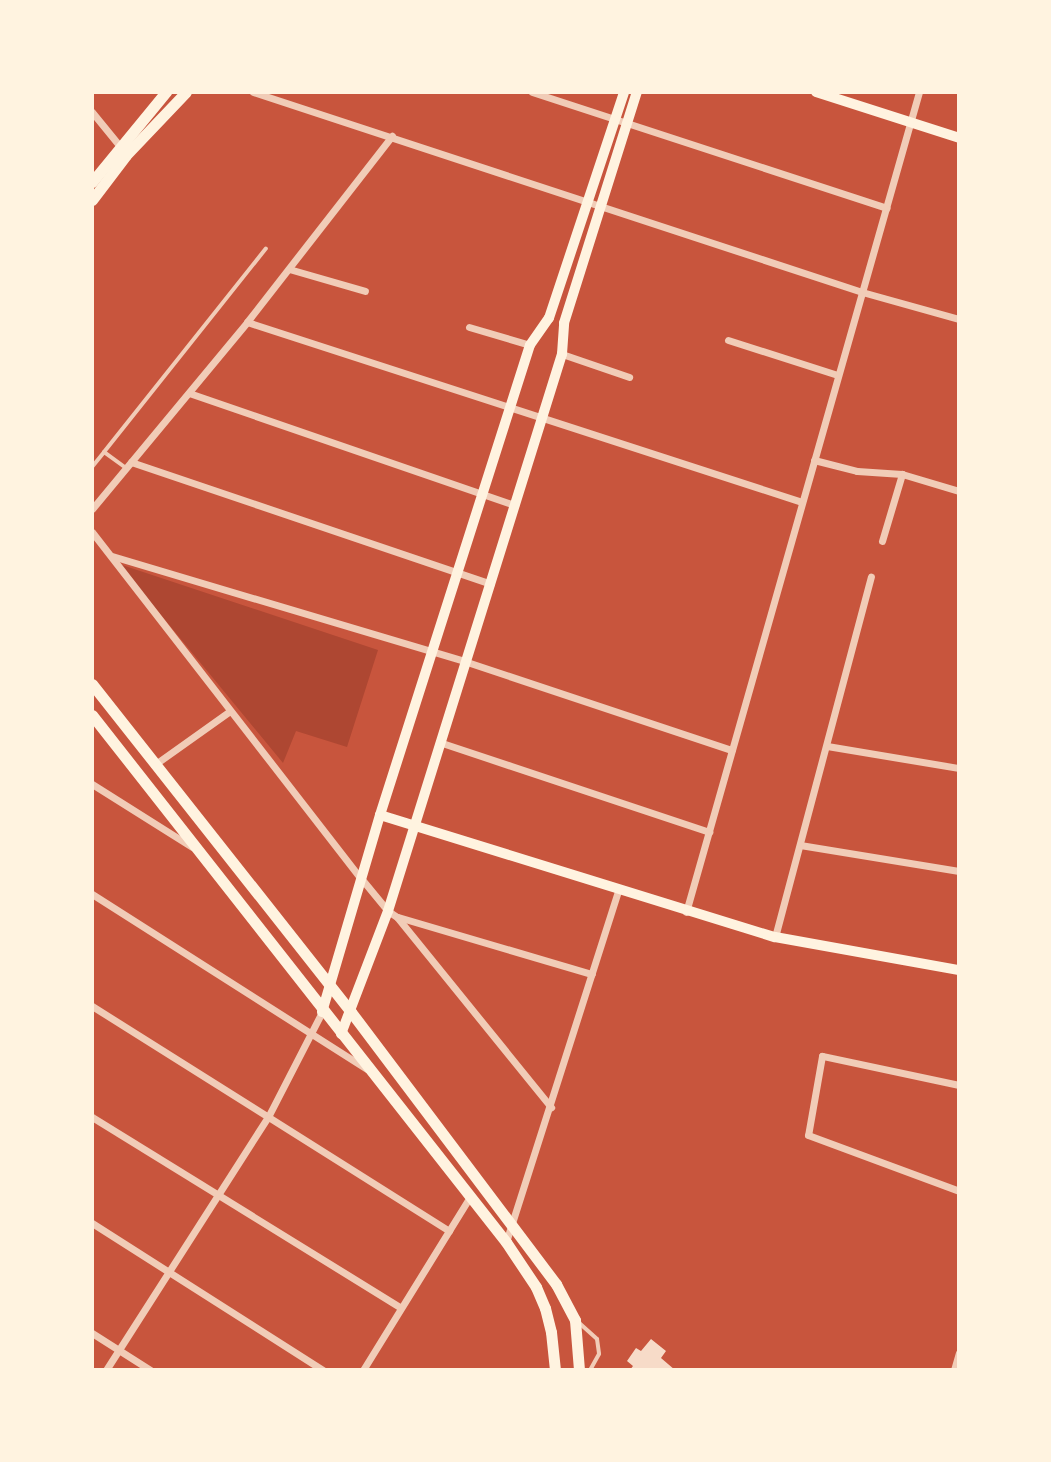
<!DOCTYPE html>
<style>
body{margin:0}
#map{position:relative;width:1051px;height:1462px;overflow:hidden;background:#c8553d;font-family:"Exo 2",sans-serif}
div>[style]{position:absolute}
.green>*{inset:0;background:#ae4732}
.building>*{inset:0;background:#f7dbc8}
.service>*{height:4px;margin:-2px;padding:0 2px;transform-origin:2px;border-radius:2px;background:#f1ccb7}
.minor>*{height:7px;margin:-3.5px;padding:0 3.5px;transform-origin:3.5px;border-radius:3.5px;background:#f1ccb7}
.secondary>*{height:10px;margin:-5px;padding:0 5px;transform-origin:5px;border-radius:5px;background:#fff3e0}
.primary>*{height:11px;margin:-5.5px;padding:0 5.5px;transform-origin:5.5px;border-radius:5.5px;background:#fff3e0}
span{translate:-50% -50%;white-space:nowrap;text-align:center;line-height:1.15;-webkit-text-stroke:8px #fff3e0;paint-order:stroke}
.frame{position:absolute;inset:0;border:94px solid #fff3e0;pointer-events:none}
</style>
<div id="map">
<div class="green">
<div style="clip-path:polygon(119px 564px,378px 650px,347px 747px,296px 731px,283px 763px)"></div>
</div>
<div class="building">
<div style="clip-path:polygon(651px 1339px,666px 1351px,661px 1358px,675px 1370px,630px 1370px,633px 1366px,627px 1361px,636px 1348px,641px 1351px)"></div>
</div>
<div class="service">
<div style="left:92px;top:467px;width:19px;rotate:-51deg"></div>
<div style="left:126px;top:468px;width:27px;rotate:-144deg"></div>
<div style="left:104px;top:452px;width:260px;rotate:-51.5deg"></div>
<div style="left:577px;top:1321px;width:27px;rotate:42deg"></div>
<div style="left:597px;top:1339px;width:15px;rotate:82deg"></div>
<div style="left:599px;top:1354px;width:18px;rotate:119deg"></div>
</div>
<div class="minor">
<div style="left:253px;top:92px;width:641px;rotate:18.18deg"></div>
<div style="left:862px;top:292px;width:101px;rotate:15.6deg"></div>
<div style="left:532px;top:92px;width:373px;rotate:18.1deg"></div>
<div style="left:92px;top:112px;width:49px;rotate:50.8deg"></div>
<div style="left:289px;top:269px;width:79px;rotate:16.1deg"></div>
<div style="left:247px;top:322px;width:583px;rotate:17.97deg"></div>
<div style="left:469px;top:327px;width:64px;rotate:16.4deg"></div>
<div style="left:728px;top:340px;width:115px;rotate:17.7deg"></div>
<div style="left:562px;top:354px;width:71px;rotate:18.9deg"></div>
<div style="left:189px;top:393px;width:345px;rotate:19deg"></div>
<div style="left:814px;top:460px;width:44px;rotate:14.3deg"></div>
<div style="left:857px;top:471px;width:45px;rotate:3.8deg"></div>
<div style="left:902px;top:474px;width:59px;rotate:16.6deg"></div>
<div style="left:131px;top:462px;width:380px;rotate:18.7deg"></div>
<div style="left:92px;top:509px;width:243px;rotate:-50.3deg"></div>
<div style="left:247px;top:322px;width:236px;rotate:-52.1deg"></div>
<div style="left:92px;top:532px;width:437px;rotate:52.2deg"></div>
<div style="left:360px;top:877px;width:44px;rotate:50.5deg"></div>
<div style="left:388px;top:911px;width:11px;rotate:34deg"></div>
<div style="left:397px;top:917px;width:245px;rotate:51deg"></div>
<div style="left:882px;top:541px;width:70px;rotate:-73.4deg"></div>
<div style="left:112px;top:556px;width:370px;rotate:16.6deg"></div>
<div style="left:467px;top:662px;width:279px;rotate:18.4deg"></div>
<div style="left:439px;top:742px;width:285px;rotate:18.4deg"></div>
<div style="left:827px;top:746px;width:134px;rotate:9.5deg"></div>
<div style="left:154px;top:765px;width:93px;rotate:-35.4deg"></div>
<div style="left:92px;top:784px;width:118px;rotate:32.2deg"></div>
<div style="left:800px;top:845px;width:161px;rotate:9.3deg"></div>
<div style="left:92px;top:894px;width:326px;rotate:32.5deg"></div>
<div style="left:686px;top:912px;width:852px;rotate:-74.14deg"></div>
<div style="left:398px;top:917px;width:202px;rotate:16.4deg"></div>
<div style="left:775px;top:937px;width:373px;rotate:-75.1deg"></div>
<div style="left:92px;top:1006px;width:422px;rotate:32.2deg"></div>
<div style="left:959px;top:1085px;width:140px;rotate:-168deg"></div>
<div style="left:822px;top:1056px;width:80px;rotate:100deg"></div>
<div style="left:808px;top:1135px;width:161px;rotate:20.3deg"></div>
<div style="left:92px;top:1117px;width:362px;rotate:31.7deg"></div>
<div style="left:92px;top:1223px;width:274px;rotate:32.5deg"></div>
<div style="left:506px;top:1242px;width:369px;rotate:-72.3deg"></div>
<div style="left:92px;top:1333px;width:69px;rotate:32.5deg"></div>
<div style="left:106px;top:1370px;width:300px;rotate:-57.4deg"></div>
<div style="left:268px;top:1117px;width:118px;rotate:-62.8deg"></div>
<div style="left:363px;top:1370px;width:203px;rotate:-58.3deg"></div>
<div style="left:954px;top:1370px;width:18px;rotate:-74deg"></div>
</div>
<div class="secondary">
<div style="left:816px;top:92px;width:150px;rotate:17.8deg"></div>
<div style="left:380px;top:815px;width:413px;rotate:17.2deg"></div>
<div style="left:775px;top:937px;width:187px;rotate:10.2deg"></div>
<div style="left:322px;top:1012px;width:205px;rotate:-73.6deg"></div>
<div style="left:380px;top:815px;width:493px;rotate:-72.3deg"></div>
<div style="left:530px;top:345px;width:33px;rotate:-55deg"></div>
<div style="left:549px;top:318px;width:238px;rotate:-71.6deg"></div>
<div style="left:341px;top:1034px;width:132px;rotate:-69.1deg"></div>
<div style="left:388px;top:911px;width:584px;rotate:-72.65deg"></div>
<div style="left:562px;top:354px;width:31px;rotate:-86deg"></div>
<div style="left:564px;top:323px;width:242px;rotate:-72.5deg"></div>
</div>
<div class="primary">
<div style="left:92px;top:182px;width:117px;rotate:-50.6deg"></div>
<div style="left:92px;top:200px;width:56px;rotate:-52.9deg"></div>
<div style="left:126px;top:155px;width:87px;rotate:-46.4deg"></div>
<div style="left:92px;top:684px;width:418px;rotate:51.7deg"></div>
<div style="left:351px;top:1012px;width:341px;rotate:53deg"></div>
<div style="left:556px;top:1284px;width:41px;rotate:62.2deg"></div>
<div style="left:575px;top:1320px;width:50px;rotate:85.4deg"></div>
<div style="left:92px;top:715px;width:670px;rotate:51.85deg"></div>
<div style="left:506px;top:1242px;width:54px;rotate:56.3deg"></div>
<div style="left:536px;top:1287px;width:23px;rotate:67deg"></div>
<div style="left:545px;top:1308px;width:25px;rotate:76deg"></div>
<div style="left:551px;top:1332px;width:38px;rotate:84deg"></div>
</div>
<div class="frame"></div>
</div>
